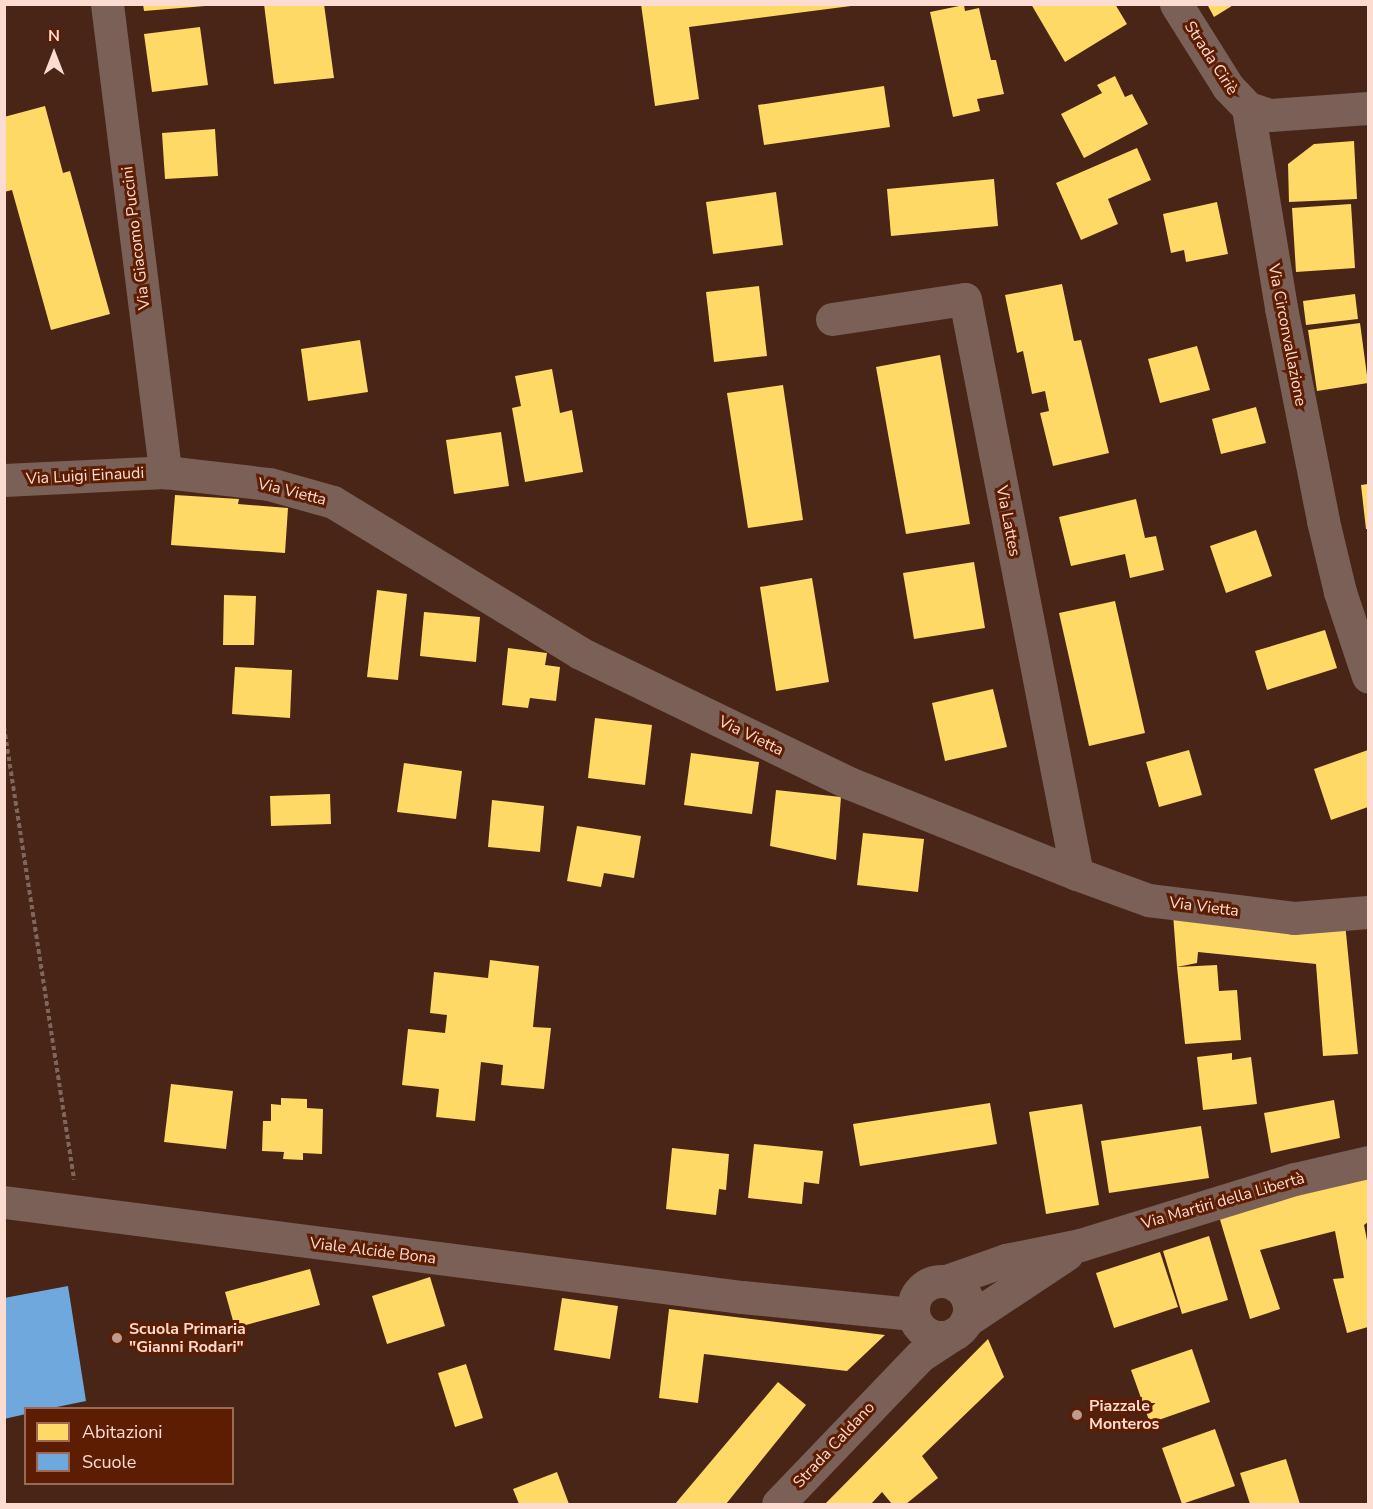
<!DOCTYPE html>
<meta charset="utf-8">
<style>
body{margin:0}
#map{position:relative;width:1373px;height:1509px;overflow:hidden;background:#482516;font-family:"Nunito Sans",sans-serif}
div>[style]{position:absolute}
.homes>*{inset:0;background:#ffd966}
.schools>*{inset:0;background:#6fa8dc}
.path>*{height:4px;margin-top:-2px;transform-origin:0;background:repeating-linear-gradient(90deg,#7e665d 0 4.5px,transparent 0 7.5px)}
.street>*{height:33px;margin:-16.5px;padding:0 16.5px;transform-origin:16.5px;border-radius:16.5px;background:#7a6057}
.secondary>*{height:33px;margin:-16.5px;padding:0 16.5px;transform-origin:16.5px;border-radius:16.5px;background:#7a6057}
.secondary>.ring{margin:-16.5px;padding:0;box-sizing:content-box;background:none;border:33px solid #7a6057;border-radius:50%}
.dots>*{width:16px;height:16px;translate:-50% -50%;box-sizing:border-box;border:3px solid #5c1d02;border-radius:50%}
span{translate:-50% -50%;white-space:nowrap;text-align:center;line-height:1.15;-webkit-text-stroke:6px #5c1d02;paint-order:stroke}
.street-label{font-size:16px;color:#fcdbd0}
.poi-label{font-size:16px;color:#fcdbd0;font-weight:700}
.left{translate:0 -50%;text-align:left}
.frame{position:absolute;inset:0;border:6px solid #fcdbd0;pointer-events:none}
.legend{position:absolute;left:24px;top:1407px;width:210px;height:78px;box-sizing:border-box;background:#5c1d02;border:2px solid #9c6954;margin:0;padding:8px 10px;list-style:none;font-size:18px;color:#fcdbd0}
.legend li{display:flex;align-items:center;gap:12px;height:30px}
.legend b{width:30px;border:2px solid #9c6954}
.north{position:absolute;left:24px;top:24px;width:60px;height:60px;-webkit-text-stroke:4px #5c1d02;paint-order:stroke;rotate:0deg;font-size:16px;font-weight:700;line-height:24px;text-align:center;color:#fcdbd0}
.north::after{content:'';display:block;margin:auto;width:21px;height:27px;background:#fcdbd0;clip-path:polygon(50% 0,100% 100%,50% 72%,0 100%)}
</style>
<div id="map">
<div class="homes">
<div style="clip-path:polygon(143px 4px,205px 4px,205px 6px,144px 11px)"></div>
<div style="clip-path:polygon(264px 4px,324px 4px,334px 78px,274px 84px)"></div>
<div style="clip-path:polygon(641px 4px,851px 4px,851px 6px,689px 27px,699px 99px,655px 106px)"></div>
<div style="clip-path:polygon(1031px 4px,1115px 4px,1127px 24px,1065px 62px)"></div>
<div style="clip-path:polygon(1207px 4px,1235px 4px,1214px 17px)"></div>
<div style="clip-path:polygon(964px 5px,965px 11px,979px 8px,991px 60px,996px 60px,1004px 94px,977px 99px,980px 111px,953px 117px,930px 12px)"></div>
<div style="clip-path:polygon(200px 27px,208px 85px,152px 92px,144px 34px)"></div>
<div style="clip-path:polygon(1115px 76px,1125px 97px,1132px 94px,1148px 124px,1084px 158px,1061px 114px,1102px 93px,1097px 85px)"></div>
<div style="clip-path:polygon(884px 86px,890px 127px,764px 145px,758px 105px)"></div>
<div style="clip-path:polygon(45px 106px,63px 173px,70px 171px,110px 314px,51px 330px,12px 190px,4px 192px,4px 117px)"></div>
<div style="clip-path:polygon(215px 129px,218px 176px,165px 179px,162px 133px)"></div>
<div style="clip-path:polygon(1354px 141px,1357px 199px,1289px 202px,1288px 164px,1314px 144px)"></div>
<div style="clip-path:polygon(1137px 148px,1151px 180px,1108px 199px,1118px 224px,1081px 240px,1056px 183px)"></div>
<div style="clip-path:polygon(994px 179px,998px 226px,891px 236px,887px 189px)"></div>
<div style="clip-path:polygon(776px 192px,783px 245px,713px 254px,706px 202px)"></div>
<div style="clip-path:polygon(1217px 202px,1228px 254px,1186px 262px,1184px 250px,1171px 253px,1163px 214px)"></div>
<div style="clip-path:polygon(1351px 204px,1355px 268px,1296px 272px,1292px 208px)"></div>
<div style="clip-path:polygon(1062px 284px,1074px 341px,1081px 340px,1109px 453px,1053px 466px,1040px 413px,1049px 411px,1045px 391px,1032px 394px,1023px 351px,1017px 353px,1005px 295px)"></div>
<div style="clip-path:polygon(759px 286px,767px 356px,714px 362px,706px 292px)"></div>
<div style="clip-path:polygon(1355px 294px,1358px 319px,1306px 325px,1303px 301px)"></div>
<div style="clip-path:polygon(1360px 323px,1368px 383px,1317px 391px,1308px 330px)"></div>
<div style="clip-path:polygon(360px 340px,368px 392px,308px 401px,301px 349px)"></div>
<div style="clip-path:polygon(1197px 346px,1210px 390px,1160px 403px,1148px 359px)"></div>
<div style="clip-path:polygon(940px 355px,970px 524px,906px 534px,876px 367px)"></div>
<div style="clip-path:polygon(552px 369px,560px 413px,572px 410px,583px 472px,525px 482px,512px 408px,521px 406px,515px 376px)"></div>
<div style="clip-path:polygon(783px 385px,803px 520px,748px 528px,727px 393px)"></div>
<div style="clip-path:polygon(1256px 407px,1266px 443px,1221px 454px,1212px 419px)"></div>
<div style="clip-path:polygon(501px 432px,509px 486px,454px 494px,446px 440px)"></div>
<div style="clip-path:polygon(1368px 484px,1368px 529px,1366px 529px,1361px 485px)"></div>
<div style="clip-path:polygon(175px 495px,239px 499px,238px 504px,288px 508px,285px 553px,171px 545px)"></div>
<div style="clip-path:polygon(1136px 499px,1145px 538px,1156px 536px,1164px 570px,1130px 578px,1125px 554px,1071px 566px,1059px 517px)"></div>
<div style="clip-path:polygon(1256px 530px,1272px 576px,1226px 593px,1210px 546px)"></div>
<div style="clip-path:polygon(974px 562px,985px 628px,914px 639px,903px 573px)"></div>
<div style="clip-path:polygon(812px 578px,829px 682px,776px 691px,760px 587px)"></div>
<div style="clip-path:polygon(377px 590px,407px 594px,398px 680px,367px 677px)"></div>
<div style="clip-path:polygon(224px 595px,256px 596px,254px 645px,223px 645px)"></div>
<div style="clip-path:polygon(1115px 601px,1145px 733px,1089px 746px,1059px 613px)"></div>
<div style="clip-path:polygon(424px 612px,480px 617px,476px 662px,420px 656px)"></div>
<div style="clip-path:polygon(1325px 630px,1337px 668px,1267px 690px,1255px 651px)"></div>
<div style="clip-path:polygon(508px 648px,547px 653px,545px 665px,560px 667px,556px 701px,530px 698px,528px 708px,502px 705px)"></div>
<div style="clip-path:polygon(235px 667px,292px 670px,290px 718px,232px 714px)"></div>
<div style="clip-path:polygon(993px 689px,1007px 747px,945px 761px,932px 703px)"></div>
<div style="clip-path:polygon(595px 718px,652px 725px,645px 785px,588px 778px)"></div>
<div style="clip-path:polygon(1189px 750px,1202px 795px,1159px 807px,1146px 762px)"></div>
<div style="clip-path:polygon(1368px 750px,1368px 807px,1331px 820px,1314px 769px)"></div>
<div style="clip-path:polygon(691px 753px,759px 762px,752px 814px,684px 805px)"></div>
<div style="clip-path:polygon(404px 763px,462px 771px,456px 819px,397px 812px)"></div>
<div style="clip-path:polygon(776px 790px,841px 797px,836px 860px,770px 846px)"></div>
<div style="clip-path:polygon(330px 794px,331px 824px,271px 826px,270px 796px)"></div>
<div style="clip-path:polygon(492px 800px,544px 806px,540px 852px,488px 847px)"></div>
<div style="clip-path:polygon(577px 826px,641px 836px,634px 878px,604px 873px,601px 887px,567px 881px)"></div>
<div style="clip-path:polygon(863px 833px,924px 839px,918px 892px,857px 885px)"></div>
<div style="clip-path:polygon(1173px 914px,1345px 923px,1358px 1054px,1323px 1056px,1316px 964px,1198px 952px,1197px 963px,1177px 967px)"></div>
<div style="clip-path:polygon(490px 960px,539px 966px,533px 1027px,551px 1028px,544px 1089px,501px 1085px,503px 1065px,481px 1062px,475px 1121px,436px 1117px,439px 1089px,402px 1085px,408px 1029px,445px 1033px,447px 1015px,430px 1013px,434px 972px,488px 978px)"></div>
<div style="clip-path:polygon(1217px 965px,1219px 991px,1237px 990px,1241px 1040px,1185px 1044px,1177px 967px)"></div>
<div style="clip-path:polygon(1232px 1053px,1232px 1060px,1251px 1057px,1257px 1104px,1203px 1110px,1197px 1057px)"></div>
<div style="clip-path:polygon(171px 1084px,233px 1091px,226px 1149px,164px 1142px)"></div>
<div style="clip-path:polygon(281px 1098px,307px 1099px,307px 1108px,323px 1109px,322px 1154px,303px 1153px,303px 1160px,283px 1159px,284px 1152px,262px 1151px,263px 1121px,271px 1121px,271px 1104px,281px 1105px)"></div>
<div style="clip-path:polygon(1334px 1100px,1340px 1138px,1271px 1153px,1264px 1113px)"></div>
<div style="clip-path:polygon(990px 1103px,997px 1144px,860px 1166px,853px 1124px)"></div>
<div style="clip-path:polygon(1082px 1104px,1099px 1205px,1046px 1214px,1029px 1112px)"></div>
<div style="clip-path:polygon(1201px 1126px,1209px 1178px,1109px 1193px,1101px 1141px)"></div>
<div style="clip-path:polygon(754px 1144px,823px 1151px,819px 1184px,804px 1182px,802px 1204px,748px 1198px)"></div>
<div style="clip-path:polygon(672px 1148px,729px 1154px,726px 1190px,719px 1189px,716px 1215px,666px 1209px)"></div>
<div style="clip-path:polygon(1368px 1178px,1368px 1222px,1364px 1225px,1368px 1245px,1368px 1327px,1347px 1333px,1333px 1279px,1344px 1278px,1335px 1231px,1260px 1250px,1280px 1309px,1250px 1319px,1218px 1213px)"></div>
<div style="clip-path:polygon(1209px 1236px,1228px 1300px,1182px 1314px,1163px 1251px)"></div>
<div style="clip-path:polygon(1160px 1252px,1178px 1307px,1114px 1328px,1096px 1273px)"></div>
<div style="clip-path:polygon(310px 1269px,320px 1305px,235px 1328px,225px 1292px)"></div>
<div style="clip-path:polygon(430px 1277px,445px 1326px,387px 1344px,372px 1296px)"></div>
<div style="clip-path:polygon(562px 1298px,618px 1306px,610px 1359px,554px 1350px)"></div>
<div style="clip-path:polygon(669px 1309px,852px 1331px,885px 1335px,847px 1371px,704px 1354px,698px 1403px,659px 1398px)"></div>
<div style="clip-path:polygon(988px 1339px,1004px 1377px,922px 1456px,938px 1478px,906px 1504px,892px 1504px,882px 1492px,871px 1504px,825px 1504px)"></div>
<div style="clip-path:polygon(1192px 1349px,1210px 1402px,1150px 1423px,1131px 1370px)"></div>
<div style="clip-path:polygon(466px 1364px,483px 1418px,455px 1427px,438px 1373px)"></div>
<div style="clip-path:polygon(778px 1382px,806px 1405px,726px 1504px,675px 1504px)"></div>
<div style="clip-path:polygon(1215px 1429px,1235px 1486px,1182px 1504px,1162px 1448px)"></div>
<div style="clip-path:polygon(1286px 1459px,1300px 1504px,1250px 1504px,1240px 1473px)"></div>
<div style="clip-path:polygon(557px 1472px,569px 1504px,519px 1504px,513px 1489px)"></div>
</div>
<div class="schools">
<div style="clip-path:polygon(68px 1286px,86px 1401px,52px 1408px,26px 1408px,26px 1414px,4px 1419px,4px 1298px)"></div>
</div>
<div class="path">
<div style="left:4px;top:727px;width:458px;rotate:81.2deg"></div>
</div>
<div class="street">
<div style="left:107px;top:4px;width:472px;rotate:82.9deg"></div>
<div style="left:832px;top:319px;width:134px;rotate:-8.6deg"></div>
<div style="left:965px;top:299px;width:586px;rotate:78.98deg"></div>
<div style="left:4px;top:480px;width:161px;rotate:-2.8deg"></div>
<div style="left:165px;top:472px;width:105px;rotate:6.6deg"></div>
<div style="left:269px;top:484px;width:66px;rotate:15.7deg"></div>
<div style="left:333px;top:502px;width:289px;rotate:31.4deg"></div>
<div style="left:580px;top:653px;width:299px;rotate:25.8deg"></div>
<div style="left:849px;top:783px;width:245px;rotate:21.8deg"></div>
<div style="left:1077px;top:874px;width:76px;rotate:20.1deg"></div>
<div style="left:1148px;top:900px;width:147px;rotate:7deg"></div>
<div style="left:1294px;top:918px;width:74px;rotate:-4.6deg"></div>
<div style="left:778px;top:1504px;width:205px;rotate:-46.2deg"></div>
<div style="left:920px;top:1356px;width:42px;rotate:-33.3deg"></div>
</div>
<div class="secondary">
<div style="left:1176px;top:4px;width:98px;rotate:57.9deg"></div>
<div style="left:1228px;top:87px;width:29px;rotate:46deg"></div>
<div style="left:1248px;top:108px;width:23px;rotate:18deg"></div>
<div style="left:1270px;top:115px;width:98px;rotate:-4.1deg"></div>
<div style="left:1248px;top:108px;width:203px;rotate:80.6deg"></div>
<div style="left:1281px;top:308px;width:217px;rotate:78.8deg"></div>
<div style="left:1323px;top:521px;width:73px;rotate:76.5deg"></div>
<div style="left:1340px;top:592px;width:89px;rotate:71.6deg"></div>
<div style="left:4px;top:1202px;width:744px;rotate:7.34deg"></div>
<div style="left:742px;top:1297px;width:172px;rotate:5.7deg"></div>
<div style="left:946px;top:1281px;width:64px;rotate:-19.3deg"></div>
<div style="left:1006px;top:1260px;width:76px;rotate:-11.5deg"></div>
<div style="left:1080px;top:1245px;width:225px;rotate:-17.1deg"></div>
<div style="left:1295px;top:1179px;width:75px;rotate:-13.1deg"></div>
<div class="ring" style="left:913px;top:1281px;width:23px;height:23px"></div>
<div style="left:966px;top:1321px;width:121px;rotate:-33.6deg"></div>
</div>
<div class="dots">
<div style="left:117px;top:1338px;background:#bd9b8f"></div>
<div style="left:1077px;top:1415px;background:#bd9b8f"></div>
</div>
<div class="street-label">
<span style="left:1211px;top:58px;rotate:57deg">Strada Ciriè</span>
<span style="left:136px;top:238px;rotate:-97deg">Via Giacomo Puccini</span>
<span style="left:1287px;top:335px;rotate:79deg">Via Circonvallazione</span>
<span style="left:85px;top:476px;rotate:-3deg">Via Luigi Einaudi</span>
<span style="left:292px;top:492px;rotate:14deg">Via Vietta</span>
<span style="left:1008px;top:521px;rotate:79deg">Via Lattes</span>
<span style="left:751px;top:736px;rotate:26deg">Via Vietta</span>
<span style="left:1204px;top:907px;rotate:7deg">Via Vietta</span>
<span style="left:1223px;top:1201px;rotate:-16deg">Via Martiri della Libertà</span>
<span style="left:373px;top:1251px;rotate:7deg">Viale Alcide Bona</span>
<span style="left:834px;top:1445px;rotate:-47deg">Strada Caldano</span>
</div>
<div class="poi-label">
<span class="left" style="left:129px;top:1338px">Scuola Primaria<br>"Gianni Rodari"</span>
<span class="left" style="left:1089px;top:1415px">Piazzale<br>Monteros</span>
</div>
<div class="frame"></div>
<ul class="legend">
<li><b style="height:16px;background:#ffd966"></b>Abitazioni</li>
<li><b style="height:16px;background:#6fa8dc"></b>Scuole</li>
</ul>
<div class="north">N</div>
</div>
